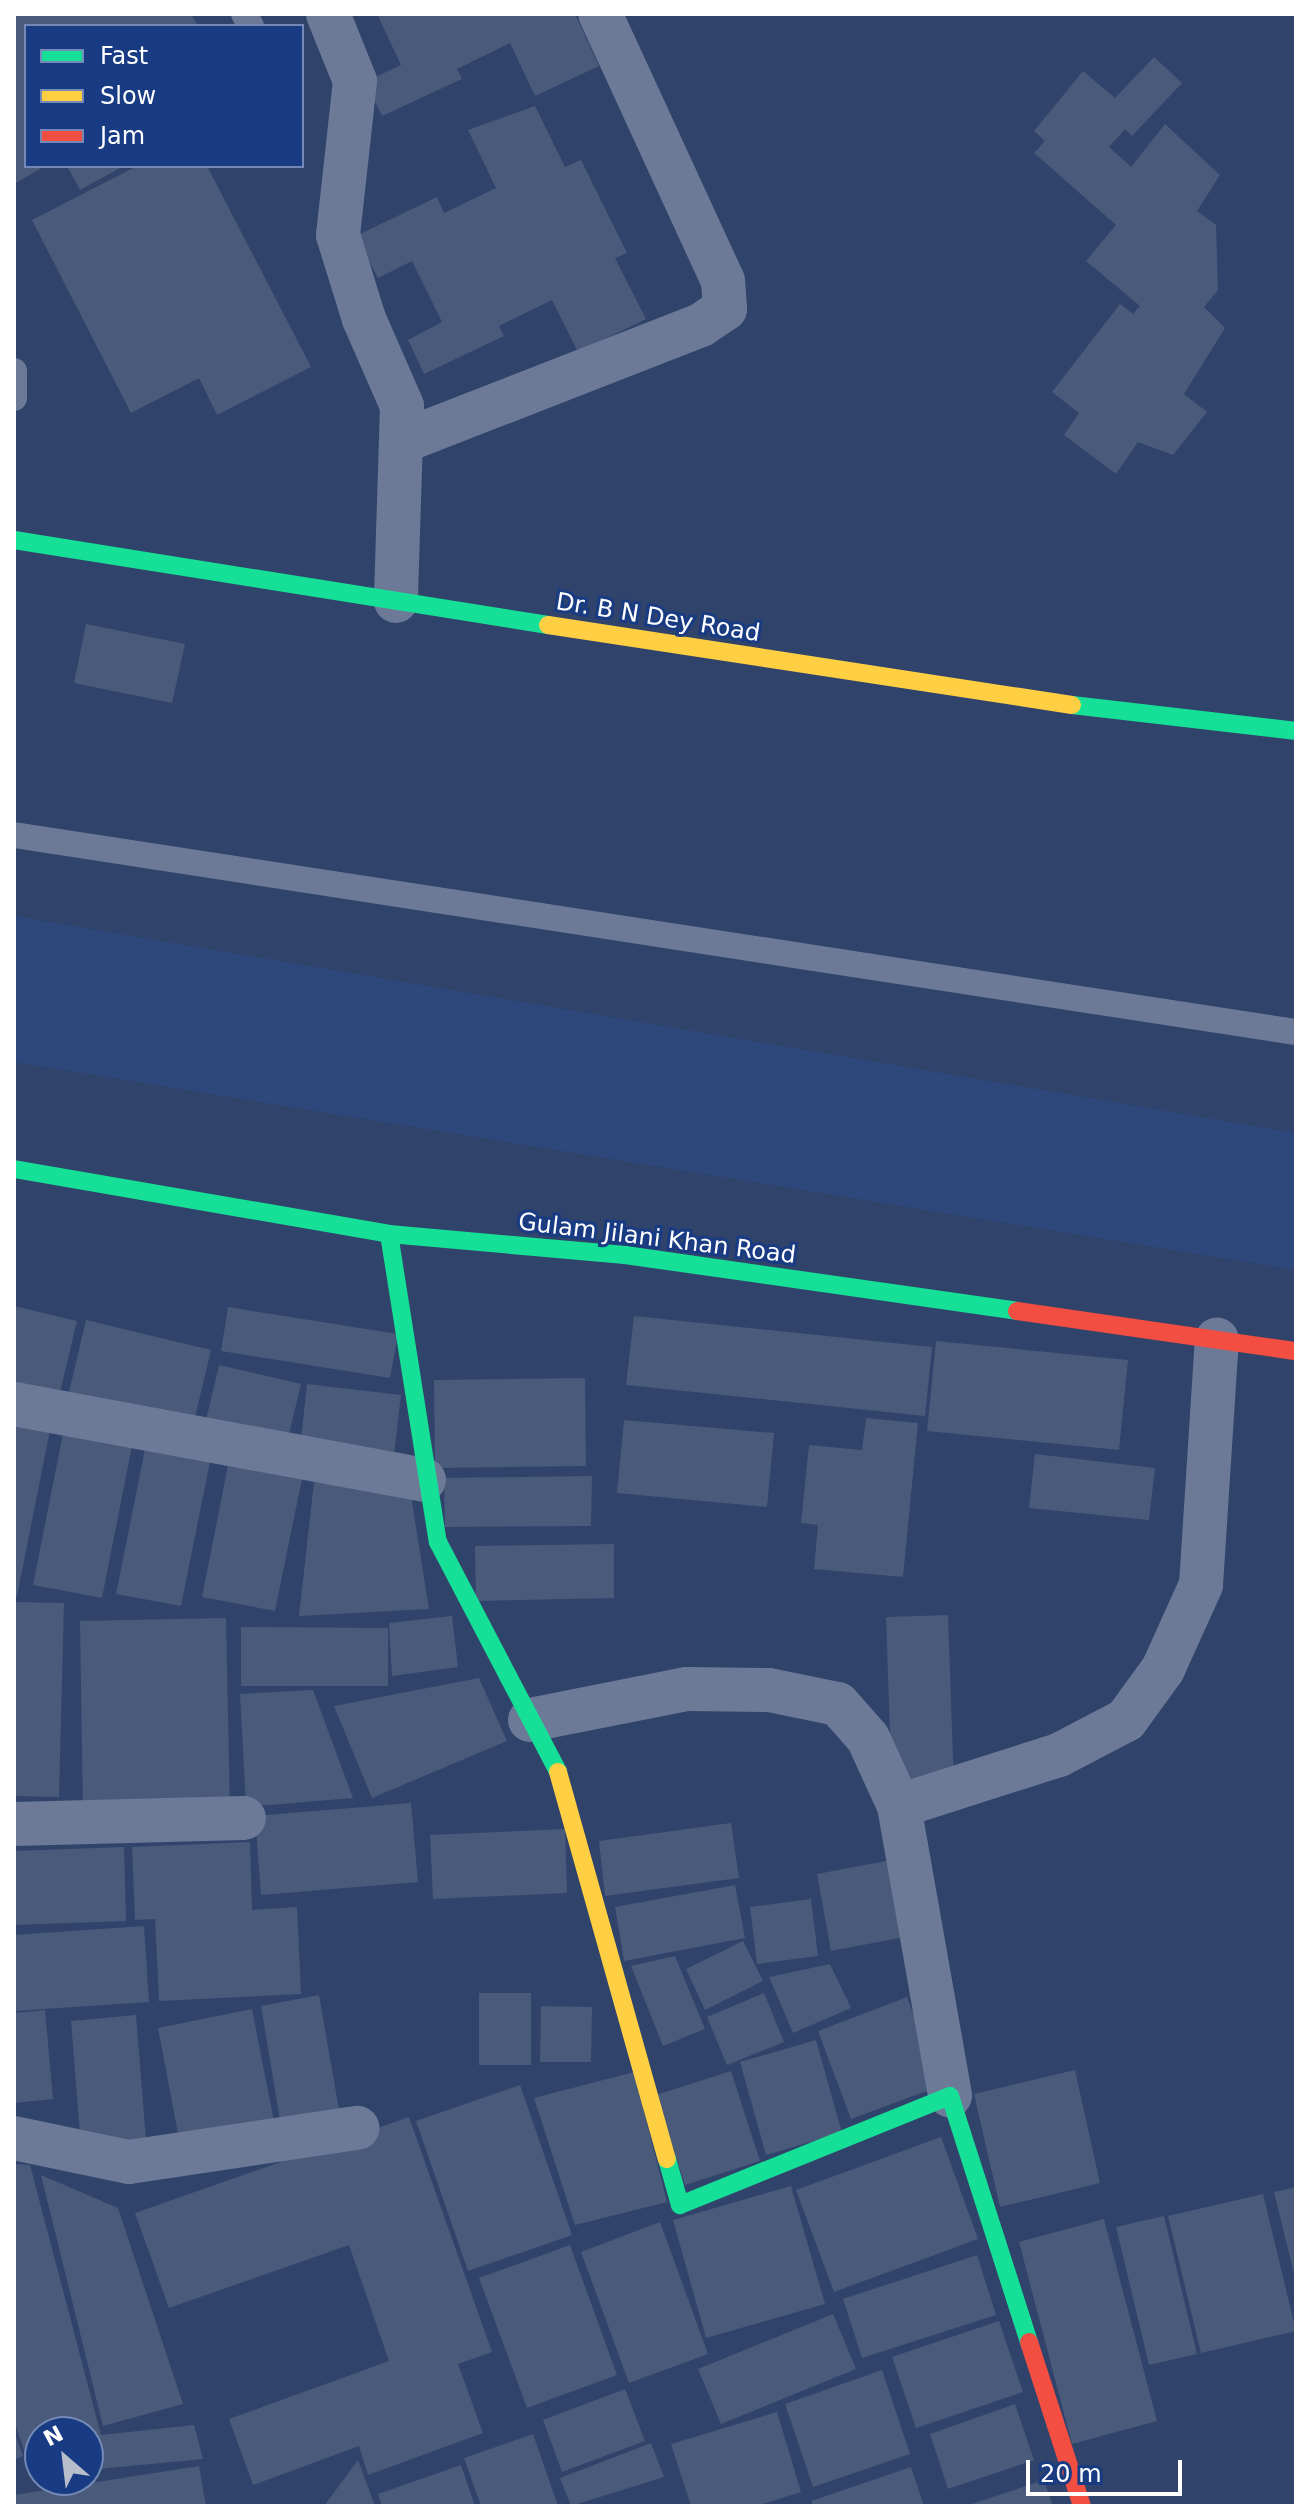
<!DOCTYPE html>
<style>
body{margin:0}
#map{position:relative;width:1310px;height:2520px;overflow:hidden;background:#30436a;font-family:"DejaVu Sans",sans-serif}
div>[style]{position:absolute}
.water>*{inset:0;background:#2e487b}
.building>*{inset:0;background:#4a5a7a}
.lane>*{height:26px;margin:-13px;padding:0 13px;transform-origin:13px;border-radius:13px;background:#6c7a98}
.street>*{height:44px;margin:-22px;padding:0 22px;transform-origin:22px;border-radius:22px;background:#6c7a98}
.fast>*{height:18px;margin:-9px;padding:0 9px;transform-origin:9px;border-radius:9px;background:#16e098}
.slow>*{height:18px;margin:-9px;padding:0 9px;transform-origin:9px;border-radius:9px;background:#ffcf43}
.jam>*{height:18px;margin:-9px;padding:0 9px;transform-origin:9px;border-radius:9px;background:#f24e42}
span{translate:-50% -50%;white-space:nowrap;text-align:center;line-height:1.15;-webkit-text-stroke:6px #183b83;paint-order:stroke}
.street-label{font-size:24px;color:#fff}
.frame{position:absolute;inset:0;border:16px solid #fff;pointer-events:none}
.legend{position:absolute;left:24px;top:24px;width:280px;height:144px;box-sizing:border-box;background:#183b83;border:2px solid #7489b5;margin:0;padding:10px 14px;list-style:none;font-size:24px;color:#fff}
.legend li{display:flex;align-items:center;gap:16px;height:40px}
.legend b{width:40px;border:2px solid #7489b5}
.north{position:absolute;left:24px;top:2416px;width:80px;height:80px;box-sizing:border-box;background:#183b83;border:2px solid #7489b5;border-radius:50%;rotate:332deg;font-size:22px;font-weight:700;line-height:32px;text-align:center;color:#fff}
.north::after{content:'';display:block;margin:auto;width:28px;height:36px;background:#b7bdcb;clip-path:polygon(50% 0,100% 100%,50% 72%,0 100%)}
.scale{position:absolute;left:1026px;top:2460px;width:156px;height:36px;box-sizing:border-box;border:4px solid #fff;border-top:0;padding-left:10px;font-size:24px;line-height:28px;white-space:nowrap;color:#fff;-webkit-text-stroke:6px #183b83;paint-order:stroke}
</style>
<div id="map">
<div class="water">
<div style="clip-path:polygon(14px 916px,1296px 1133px,1296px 1270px,14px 1062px)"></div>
</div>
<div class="building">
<div style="clip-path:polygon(14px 14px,191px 14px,198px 26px,26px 26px,26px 166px,45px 166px,14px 184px)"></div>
<div style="clip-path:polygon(377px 14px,575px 14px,599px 66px,535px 96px,510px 43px,457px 69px,462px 79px,382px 116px,365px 82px,401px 65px)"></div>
<div style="clip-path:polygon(1154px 57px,1182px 83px,1132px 136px,1125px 129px,1109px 147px,1131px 167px,1165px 124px,1220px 175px,1197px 211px,1216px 225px,1218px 290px,1204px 307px,1225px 328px,1184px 394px,1207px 412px,1173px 455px,1138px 442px,1116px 474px,1064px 435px,1079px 413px,1052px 392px,1120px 304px,1133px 314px,1140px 306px,1086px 261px,1116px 225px,1034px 153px,1045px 141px,1034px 131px,1083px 71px,1115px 98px)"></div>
<div style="clip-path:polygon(535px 106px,565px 167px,581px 160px,627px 253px,615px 258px,646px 319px,578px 352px,552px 300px,499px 326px,504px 336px,424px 374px,408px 340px,442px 322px,412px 261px,378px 278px,356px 236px,437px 197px,444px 213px,496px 188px,468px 130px)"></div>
<div style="clip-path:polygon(67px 166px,124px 166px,80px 190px)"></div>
<div style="clip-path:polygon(137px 166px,207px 166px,311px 367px,217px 415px,199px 378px,131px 413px,32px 220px)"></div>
<div style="clip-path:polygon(86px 624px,185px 644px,172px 703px,74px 683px)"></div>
<div style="clip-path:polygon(14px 1306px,77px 1321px,57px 1405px,14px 1395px)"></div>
<div style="clip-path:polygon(228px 1307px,398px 1334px,390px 1378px,221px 1351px)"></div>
<div style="clip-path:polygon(634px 1316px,932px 1347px,925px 1416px,626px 1385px)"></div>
<div style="clip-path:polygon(86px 1320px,211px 1350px,191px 1434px,66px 1405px)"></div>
<div style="clip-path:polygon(936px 1341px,1128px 1360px,1119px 1450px,927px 1431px)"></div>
<div style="clip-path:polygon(219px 1365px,301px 1384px,284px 1455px,202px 1437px)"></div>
<div style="clip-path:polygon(585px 1378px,586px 1466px,435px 1468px,434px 1380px)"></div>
<div style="clip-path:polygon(307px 1384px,401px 1395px,392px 1472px,299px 1457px)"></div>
<div style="clip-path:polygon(14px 1413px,52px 1420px,17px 1596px,14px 1595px)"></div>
<div style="clip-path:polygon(866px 1418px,918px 1423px,903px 1577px,814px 1569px,818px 1525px,801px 1523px,809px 1445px,862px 1450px)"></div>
<div style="clip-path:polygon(624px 1420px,774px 1433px,767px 1507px,617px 1493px)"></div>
<div style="clip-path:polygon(65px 1423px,134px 1436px,102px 1598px,33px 1585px)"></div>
<div style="clip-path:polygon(146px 1444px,211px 1457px,181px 1606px,116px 1594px)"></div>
<div style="clip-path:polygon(1035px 1454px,1155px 1468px,1149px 1520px,1029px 1508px)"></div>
<div style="clip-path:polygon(230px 1455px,304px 1469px,275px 1611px,202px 1597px)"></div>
<div style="clip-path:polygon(592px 1476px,591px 1526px,445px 1527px,444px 1478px)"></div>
<div style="clip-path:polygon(314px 1482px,409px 1483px,429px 1609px,299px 1616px)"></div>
<div style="clip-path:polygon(614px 1544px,614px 1598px,476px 1601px,475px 1546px)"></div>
<div style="clip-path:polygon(14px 1602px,64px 1603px,59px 1797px,14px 1796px)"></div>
<div style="clip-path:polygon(948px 1615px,954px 1785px,892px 1788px,886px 1617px)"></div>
<div style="clip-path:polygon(452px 1616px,458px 1667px,392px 1676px,389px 1623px)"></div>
<div style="clip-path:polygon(226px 1618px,230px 1812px,83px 1815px,80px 1621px)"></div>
<div style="clip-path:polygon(241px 1627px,388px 1628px,388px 1686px,241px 1686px)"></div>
<div style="clip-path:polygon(479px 1678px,507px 1741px,372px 1798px,334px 1706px)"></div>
<div style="clip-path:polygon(313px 1690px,353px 1798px,246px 1807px,240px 1694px)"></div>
<div style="clip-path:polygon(411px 1803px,418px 1882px,261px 1895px,255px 1816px)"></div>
<div style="clip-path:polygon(731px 1823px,739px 1878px,605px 1896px,599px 1841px)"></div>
<div style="clip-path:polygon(565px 1829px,567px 1893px,433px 1899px,430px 1835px)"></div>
<div style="clip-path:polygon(250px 1842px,252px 1910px,297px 1907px,301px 1994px,159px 2001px,155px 1919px,135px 1920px,132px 1847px)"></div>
<div style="clip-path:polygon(124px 1847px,126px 1921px,14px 1925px,14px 1851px)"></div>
<div style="clip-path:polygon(891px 1860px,905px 1937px,831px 1951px,817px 1874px)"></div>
<div style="clip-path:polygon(735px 1885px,745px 1938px,624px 1961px,615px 1907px)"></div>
<div style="clip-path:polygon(811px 1899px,818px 1956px,757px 1964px,750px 1907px)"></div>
<div style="clip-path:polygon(144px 1926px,149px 2002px,14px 2011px,14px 1935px)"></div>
<div style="clip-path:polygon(743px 1941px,763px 1981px,705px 2010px,686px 1969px)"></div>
<div style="clip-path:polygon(675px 1956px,705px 2029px,663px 2046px,631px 1966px)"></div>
<div style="clip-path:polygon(830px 1964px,851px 2008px,793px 2033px,769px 1977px)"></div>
<div style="clip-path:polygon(479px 1993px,531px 1993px,531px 2065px,479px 2065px)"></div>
<div style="clip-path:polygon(764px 1993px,784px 2042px,727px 2065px,707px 2017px)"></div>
<div style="clip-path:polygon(319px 1995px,341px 2121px,282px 2132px,261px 2006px)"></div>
<div style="clip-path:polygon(907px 1997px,940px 2086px,851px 2119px,818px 2031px)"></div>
<div style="clip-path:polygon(541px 2006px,592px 2007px,591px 2062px,540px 2062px)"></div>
<div style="clip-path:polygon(252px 2009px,277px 2137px,182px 2155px,158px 2028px)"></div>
<div style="clip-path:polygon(45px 2010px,53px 2099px,14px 2103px,14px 2013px)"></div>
<div style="clip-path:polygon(136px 2015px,146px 2140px,81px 2146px,71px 2021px)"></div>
<div style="clip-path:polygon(816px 2040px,842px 2133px,766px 2155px,740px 2062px)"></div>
<div style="clip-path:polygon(1075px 2070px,1100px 2183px,1000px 2207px,974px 2094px)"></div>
<div style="clip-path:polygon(731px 2071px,760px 2161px,685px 2185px,656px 2095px)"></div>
<div style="clip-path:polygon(634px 2072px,667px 2202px,575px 2225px,534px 2098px)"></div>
<div style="clip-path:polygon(520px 2085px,572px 2235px,468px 2271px,416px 2121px)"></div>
<div style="clip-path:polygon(409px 2117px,492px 2352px,458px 2364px,483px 2433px,368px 2475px,359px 2446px,253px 2485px,229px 2419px,389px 2361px,349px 2245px,169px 2308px,135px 2213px)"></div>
<div style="clip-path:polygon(941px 2137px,978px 2239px,834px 2292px,796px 2190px)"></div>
<div style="clip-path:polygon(14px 2164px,30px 2165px,101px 2435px,194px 2425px,203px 2459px,88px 2470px,88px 2432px,40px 2432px,40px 2475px,33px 2476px,14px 2421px)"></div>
<div style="clip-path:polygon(41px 2175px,118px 2208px,183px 2404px,103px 2426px)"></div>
<div style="clip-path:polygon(791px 2186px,825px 2304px,706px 2338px,673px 2220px)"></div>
<div style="clip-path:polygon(1296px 2187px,1296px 2278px,1295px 2278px,1274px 2192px)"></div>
<div style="clip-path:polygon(1263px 2194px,1296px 2331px,1201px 2353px,1168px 2216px)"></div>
<div style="clip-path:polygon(1164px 2216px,1197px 2354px,1149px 2365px,1116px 2227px)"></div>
<div style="clip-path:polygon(1104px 2219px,1157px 2421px,1072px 2444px,1019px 2242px)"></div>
<div style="clip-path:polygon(660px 2222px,708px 2354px,629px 2383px,581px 2252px)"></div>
<div style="clip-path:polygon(570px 2245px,617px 2375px,527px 2408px,479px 2278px)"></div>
<div style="clip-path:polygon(977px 2255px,996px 2315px,862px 2358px,843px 2299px)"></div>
<div style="clip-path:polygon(833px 2314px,856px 2369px,721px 2424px,698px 2369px)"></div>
<div style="clip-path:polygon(999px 2321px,1023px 2392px,916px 2428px,892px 2357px)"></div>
<div style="clip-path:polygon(882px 2370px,910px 2454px,813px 2487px,785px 2404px)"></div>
<div style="clip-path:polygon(625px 2389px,645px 2441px,562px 2472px,543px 2420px)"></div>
<div style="clip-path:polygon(1015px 2404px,1034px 2460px,948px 2489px,930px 2434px)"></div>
<div style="clip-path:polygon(777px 2412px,801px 2492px,756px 2506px,691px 2506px,671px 2444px)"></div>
<div style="clip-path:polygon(14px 2431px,23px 2456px,14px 2460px)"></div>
<div style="clip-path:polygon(533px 2434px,558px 2506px,481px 2506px,464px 2458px)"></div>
<div style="clip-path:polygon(651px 2443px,664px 2477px,571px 2506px,560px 2478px)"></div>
<div style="clip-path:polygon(358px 2460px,375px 2506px,324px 2506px)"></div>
<div style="clip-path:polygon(461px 2465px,475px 2506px,382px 2506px,378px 2494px)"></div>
<div style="clip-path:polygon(199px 2466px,206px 2506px,14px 2506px,14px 2495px)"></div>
<div style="clip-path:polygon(911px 2467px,924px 2506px,813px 2506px,811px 2501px)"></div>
<div style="clip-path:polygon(1044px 2480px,1053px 2506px,970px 2506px,969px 2505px)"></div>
</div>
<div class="lane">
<div style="left:244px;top:14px;width:14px;rotate:60deg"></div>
<div style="left:14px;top:371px;width:27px;rotate:90deg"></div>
<div style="left:14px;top:835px;width:1297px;rotate:8.74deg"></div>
</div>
<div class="street">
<div style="left:328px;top:14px;width:72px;rotate:68.1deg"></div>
<div style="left:355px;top:81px;width:155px;rotate:96.3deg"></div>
<div style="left:338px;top:235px;width:88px;rotate:72.8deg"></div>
<div style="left:364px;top:319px;width:95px;rotate:66.4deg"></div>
<div style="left:402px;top:406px;width:195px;rotate:91.8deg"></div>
<div style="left:401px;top:442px;width:322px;rotate:-21.3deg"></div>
<div style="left:701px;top:325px;width:29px;rotate:-34deg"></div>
<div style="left:725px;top:309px;width:28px;rotate:-94deg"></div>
<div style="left:723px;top:281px;width:294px;rotate:-114.7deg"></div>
<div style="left:14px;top:1404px;width:417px;rotate:10.5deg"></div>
<div style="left:530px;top:1720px;width:160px;rotate:-11.2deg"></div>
<div style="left:687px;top:1689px;width:82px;rotate:0.7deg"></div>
<div style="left:769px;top:1690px;width:70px;rotate:11.5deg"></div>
<div style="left:838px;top:1704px;width:45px;rotate:48.6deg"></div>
<div style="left:868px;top:1738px;width:75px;rotate:65.5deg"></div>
<div style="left:899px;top:1806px;width:294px;rotate:80deg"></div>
<div style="left:899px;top:1806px;width:168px;rotate:-17.7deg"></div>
<div style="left:1059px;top:1755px;width:76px;rotate:-27.6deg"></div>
<div style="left:1126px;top:1720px;width:63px;rotate:-54deg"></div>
<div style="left:1163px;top:1669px;width:92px;rotate:-65.7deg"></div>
<div style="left:1201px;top:1585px;width:246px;rotate:-86.3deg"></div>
<div style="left:14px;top:1824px;width:230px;rotate:-1.5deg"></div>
<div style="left:14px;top:2138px;width:117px;rotate:11.8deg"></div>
<div style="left:129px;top:2162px;width:231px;rotate:-8.5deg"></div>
</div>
<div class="fast">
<div style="left:14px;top:540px;width:541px;rotate:9.04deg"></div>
<div style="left:1072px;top:705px;width:226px;rotate:6.6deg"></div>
<div style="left:14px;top:1169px;width:381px;rotate:9.8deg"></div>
<div style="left:389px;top:1234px;width:237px;rotate:5.1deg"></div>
<div style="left:625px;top:1255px;width:396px;rotate:8.1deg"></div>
<div style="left:389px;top:1234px;width:312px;rotate:81deg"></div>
<div style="left:438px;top:1542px;width:259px;rotate:62.4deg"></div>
<div style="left:667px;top:2159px;width:48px;rotate:74.2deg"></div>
<div style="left:680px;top:2205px;width:291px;rotate:-22deg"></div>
<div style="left:950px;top:2096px;width:258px;rotate:72.2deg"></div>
</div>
<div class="slow">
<div style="left:548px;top:625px;width:530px;rotate:8.68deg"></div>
<div style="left:558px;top:1772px;width:402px;rotate:74.3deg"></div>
</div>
<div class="jam">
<div style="left:1017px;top:1311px;width:282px;rotate:8.2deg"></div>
<div style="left:1029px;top:2342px;width:172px;rotate:72.1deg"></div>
</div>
<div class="street-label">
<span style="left:658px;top:618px;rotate:9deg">Dr. B N Dey Road</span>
<span style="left:657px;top:1239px;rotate:7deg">Gulam Jilani Khan Road</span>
</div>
<div class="frame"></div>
<ul class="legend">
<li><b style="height:10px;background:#16e098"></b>Fast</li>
<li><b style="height:10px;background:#ffcf43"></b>Slow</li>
<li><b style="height:10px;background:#f24e42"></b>Jam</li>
</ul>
<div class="north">N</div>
<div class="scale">20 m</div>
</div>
